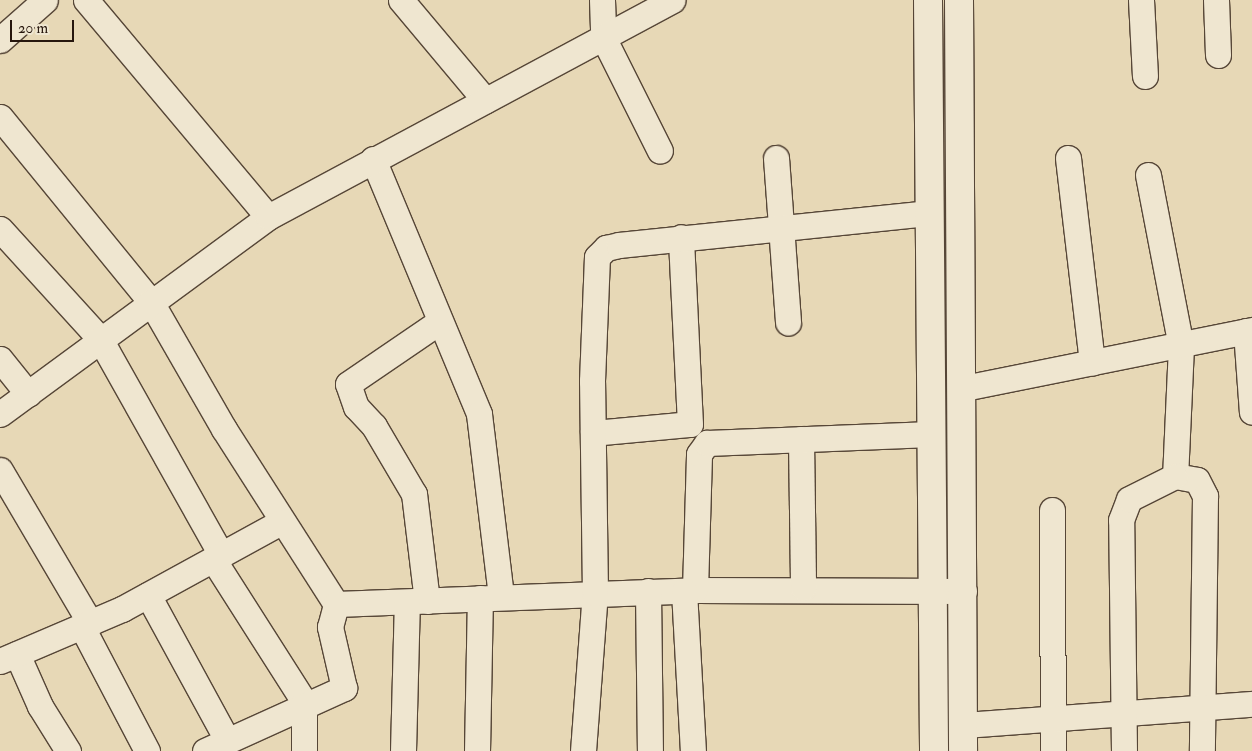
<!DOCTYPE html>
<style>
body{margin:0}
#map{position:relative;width:1252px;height:751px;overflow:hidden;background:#e7d8b6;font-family:"IM FELL Double Pica",serif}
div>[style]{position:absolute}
.roads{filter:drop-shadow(1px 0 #564637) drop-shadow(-1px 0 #564637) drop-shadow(0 1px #564637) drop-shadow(0 -1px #564637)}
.street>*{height:25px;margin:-12.5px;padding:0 12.5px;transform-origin:12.5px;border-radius:12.5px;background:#efe6d0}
.secondary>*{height:28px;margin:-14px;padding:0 14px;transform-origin:14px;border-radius:14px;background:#efe6d0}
span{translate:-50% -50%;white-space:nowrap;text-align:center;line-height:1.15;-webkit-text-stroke:4.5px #efe6d0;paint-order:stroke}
.scale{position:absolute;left:10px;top:20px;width:64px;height:22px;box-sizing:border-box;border:2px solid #26160d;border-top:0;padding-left:6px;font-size:15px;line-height:18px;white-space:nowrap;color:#26160d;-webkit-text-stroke:4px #efe6d0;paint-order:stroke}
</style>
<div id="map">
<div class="roads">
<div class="street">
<div style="left:86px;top:0;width:283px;rotate:50deg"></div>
<div style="left:401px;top:0;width:131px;rotate:50deg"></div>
<div style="left:602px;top:0;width:37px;rotate:88deg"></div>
<div style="left:603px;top:37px;width:127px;rotate:63.4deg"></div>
<div style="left:1141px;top:0;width:76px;rotate:87deg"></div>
<div style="left:1216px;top:0;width:55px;rotate:87.9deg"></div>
<div style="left:0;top:40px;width:60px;rotate:-41.6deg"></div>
<div style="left:0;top:117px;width:239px;rotate:50.8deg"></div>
<div style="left:151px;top:302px;width:146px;rotate:60.1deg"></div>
<div style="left:224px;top:429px;width:208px;rotate:57.4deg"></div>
<div style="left:336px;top:604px;width:359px;rotate:-2.2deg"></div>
<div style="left:695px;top:590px;width:269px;rotate:0.2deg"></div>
<div style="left:776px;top:158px;width:165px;rotate:85.8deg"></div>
<div style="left:1068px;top:158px;width:206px;rotate:83.3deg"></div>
<div style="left:373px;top:159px;width:276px;rotate:67.4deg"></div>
<div style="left:479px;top:414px;width:184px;rotate:83.1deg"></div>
<div style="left:1148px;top:175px;width:174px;rotate:79.1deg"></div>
<div style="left:1181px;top:346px;width:130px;rotate:92.6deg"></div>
<div style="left:1175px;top:476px;width:22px;rotate:10deg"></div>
<div style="left:1197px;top:480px;width:18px;rotate:63deg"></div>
<div style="left:1205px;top:496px;width:255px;rotate:90.7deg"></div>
<div style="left:0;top:229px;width:149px;rotate:47.7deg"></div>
<div style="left:100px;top:339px;width:248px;rotate:60.7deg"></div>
<div style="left:1246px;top:331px;width:81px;rotate:85.8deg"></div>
<div style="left:0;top:359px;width:45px;rotate:51.3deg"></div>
<div style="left:964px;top:388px;width:294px;rotate:-11.4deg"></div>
<div style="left:0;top:414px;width:333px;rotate:-36.3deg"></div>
<div style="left:268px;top:217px;width:459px;rotate:-28.2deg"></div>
<div style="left:593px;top:433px;width:97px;rotate:-5.3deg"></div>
<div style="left:690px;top:424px;width:187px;rotate:-92.8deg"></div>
<div style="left:801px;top:439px;width:149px;rotate:89.2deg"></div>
<div style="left:0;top:470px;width:178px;rotate:59.5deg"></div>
<div style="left:1052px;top:510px;width:241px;rotate:89.8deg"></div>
<div style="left:213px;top:559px;width:169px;rotate:57.5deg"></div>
<div style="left:304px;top:702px;width:49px;rotate:90deg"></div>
<div style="left:695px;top:590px;width:136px;rotate:-88.3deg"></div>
<div style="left:699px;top:454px;width:14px;rotate:-54deg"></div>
<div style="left:707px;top:443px;width:224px;rotate:-2.3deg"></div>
<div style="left:648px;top:591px;width:160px;rotate:89.3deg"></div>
<div style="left:684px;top:591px;width:160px;rotate:86.8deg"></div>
<div style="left:148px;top:595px;width:165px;rotate:61.4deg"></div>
<div style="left:427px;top:601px;width:108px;rotate:-96.9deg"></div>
<div style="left:414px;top:494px;width:79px;rotate:-120.5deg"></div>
<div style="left:374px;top:426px;width:26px;rotate:-133deg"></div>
<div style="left:356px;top:407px;width:24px;rotate:-109deg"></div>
<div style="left:348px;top:384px;width:110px;rotate:-34.3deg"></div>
<div style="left:82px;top:627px;width:140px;rotate:62.3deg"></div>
<div style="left:17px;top:654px;width:57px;rotate:66.1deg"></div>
<div style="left:40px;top:706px;width:53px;rotate:58.1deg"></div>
<div style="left:0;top:661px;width:133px;rotate:-23.1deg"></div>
<div style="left:122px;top:609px;width:181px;rotate:-28.7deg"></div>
<div style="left:963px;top:725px;width:290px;rotate:-4.2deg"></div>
<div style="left:205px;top:751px;width:153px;rotate:-24.4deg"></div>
<div style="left:344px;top:688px;width:63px;rotate:-102.9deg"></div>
<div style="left:330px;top:627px;width:24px;rotate:-75deg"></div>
<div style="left:403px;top:751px;width:149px;rotate:-88.5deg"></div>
<div style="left:477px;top:751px;width:153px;rotate:-88.9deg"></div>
<div style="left:583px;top:751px;width:158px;rotate:-85.7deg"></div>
<div style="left:595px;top:593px;width:212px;rotate:-90.8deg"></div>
<div style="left:592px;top:381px;width:124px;rotate:-87.7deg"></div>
<div style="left:597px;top:257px;width:13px;rotate:-45deg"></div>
<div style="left:606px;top:248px;width:13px;rotate:-13deg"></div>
<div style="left:619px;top:245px;width:312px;rotate:-5.9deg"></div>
<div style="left:1124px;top:751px;width:231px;rotate:-90.7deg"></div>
<div style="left:1121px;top:520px;width:22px;rotate:-69deg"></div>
<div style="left:1129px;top:499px;width:51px;rotate:-26.6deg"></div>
</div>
<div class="secondary">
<div style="left:928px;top:0;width:751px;rotate:89.54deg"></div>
<div style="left:959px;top:0;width:751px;rotate:89.69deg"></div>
</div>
</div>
<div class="scale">20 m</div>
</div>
